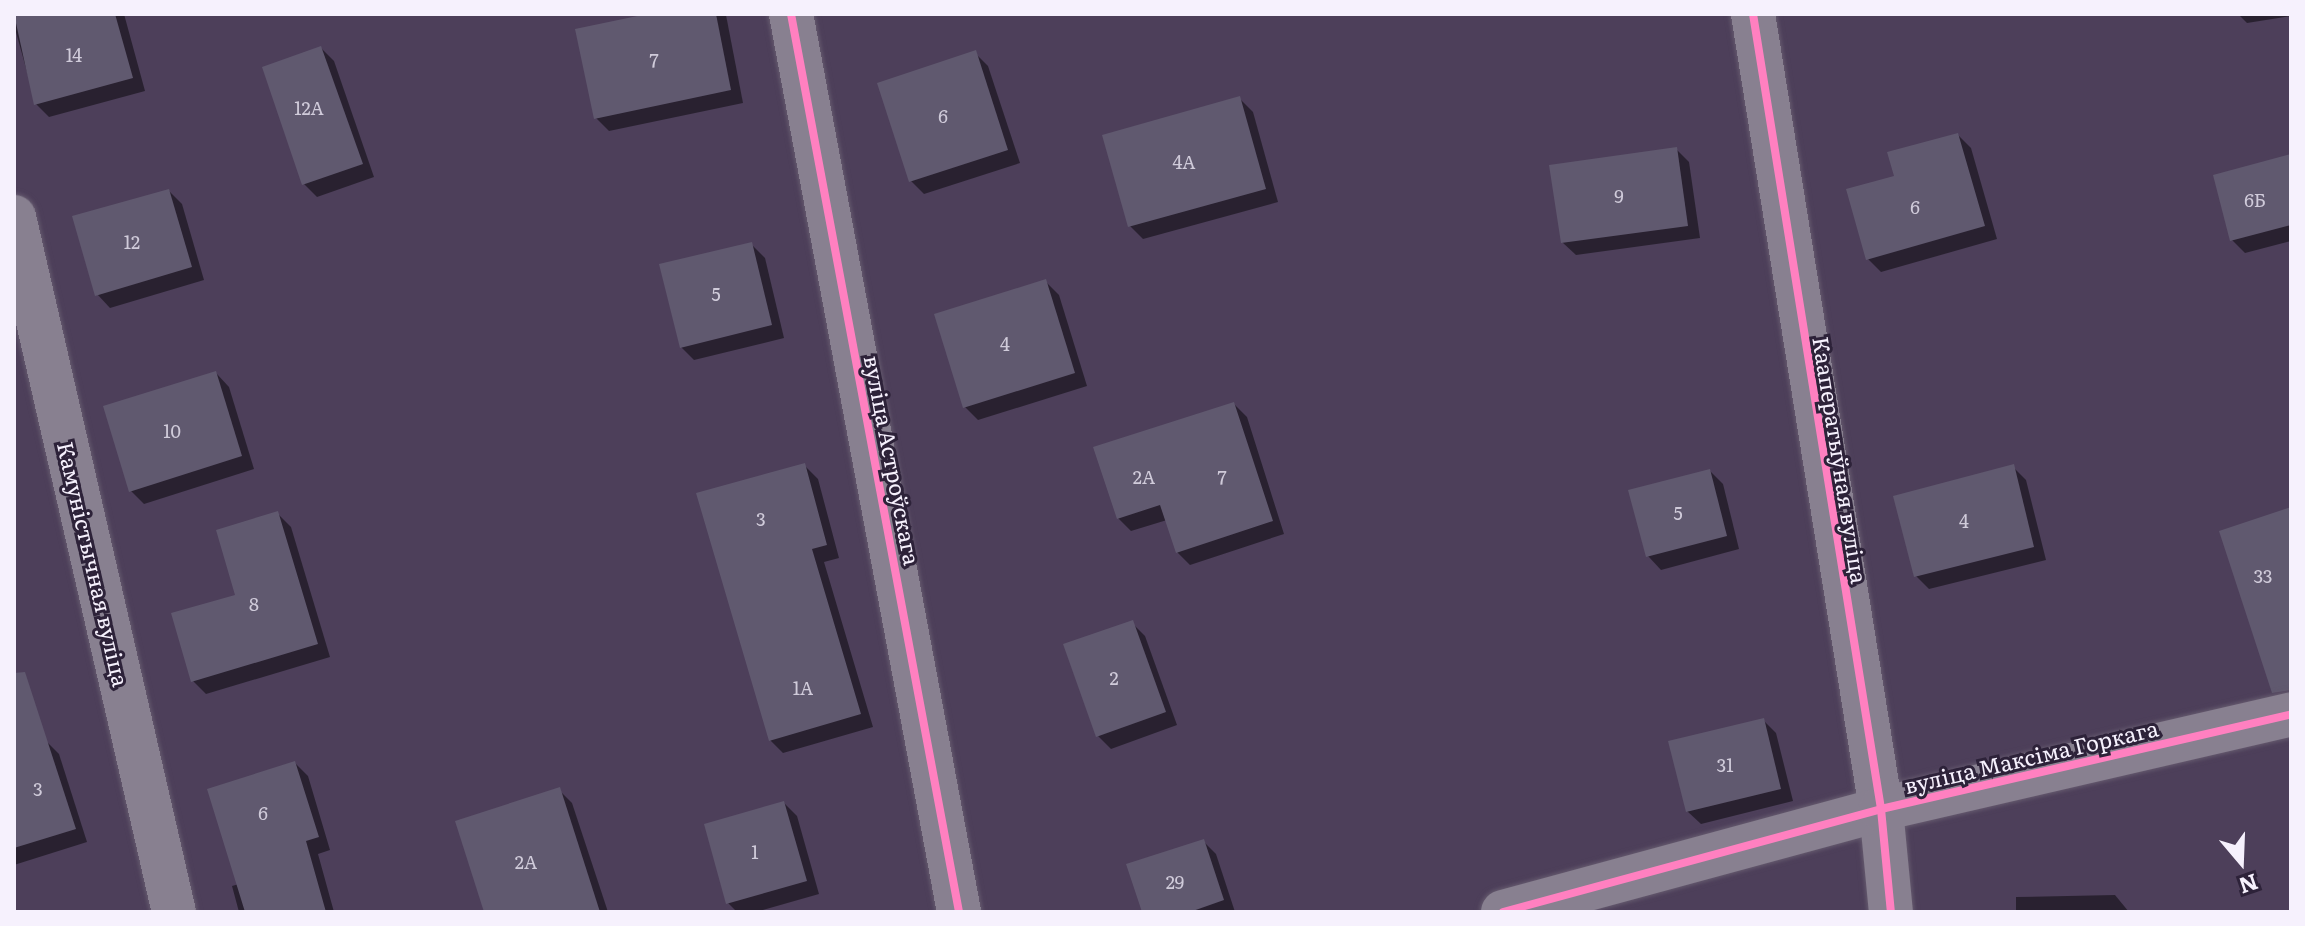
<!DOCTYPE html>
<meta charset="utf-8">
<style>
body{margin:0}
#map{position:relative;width:2305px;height:926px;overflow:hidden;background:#4d3f5a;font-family:Literata,serif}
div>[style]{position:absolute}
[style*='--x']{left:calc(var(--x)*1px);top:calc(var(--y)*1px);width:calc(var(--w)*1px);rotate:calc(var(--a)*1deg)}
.shadow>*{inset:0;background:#0007}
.building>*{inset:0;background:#60596f}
.roads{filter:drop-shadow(0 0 2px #655a6e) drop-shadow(0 0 2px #655a6e)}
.minor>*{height:44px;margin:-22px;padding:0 22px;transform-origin:22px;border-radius:22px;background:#888090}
.cycleway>*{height:8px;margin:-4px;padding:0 4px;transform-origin:4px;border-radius:4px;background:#ff80c0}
span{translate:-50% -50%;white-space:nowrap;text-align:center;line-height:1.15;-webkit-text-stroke:6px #2d2239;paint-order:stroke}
.number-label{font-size:18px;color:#d0cbda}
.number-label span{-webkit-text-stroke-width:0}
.street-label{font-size:22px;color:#f6f1fd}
.frame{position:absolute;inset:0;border:16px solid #f6f1fd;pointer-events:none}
.north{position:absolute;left:2201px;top:822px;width:80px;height:80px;-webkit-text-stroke:6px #2d2239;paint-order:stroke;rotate:161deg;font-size:22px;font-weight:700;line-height:32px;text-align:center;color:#f6f1fd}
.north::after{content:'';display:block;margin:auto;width:28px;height:36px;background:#f6f1fd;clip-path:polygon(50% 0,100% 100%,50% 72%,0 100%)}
</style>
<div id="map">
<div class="shadow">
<i style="clip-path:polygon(27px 14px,124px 14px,145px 91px,49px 117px,36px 104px,14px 25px,14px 18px)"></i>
<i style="clip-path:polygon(657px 14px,726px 15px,743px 103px,609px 131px,596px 118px)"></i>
<i style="clip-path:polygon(2238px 14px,2291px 14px,2291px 16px,2247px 23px)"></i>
<i style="clip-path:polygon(321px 48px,334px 61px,374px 177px,317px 197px,304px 184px)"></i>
<i style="clip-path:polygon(975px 53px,988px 66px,1020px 163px,924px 194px,911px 181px,879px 85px)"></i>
<i style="clip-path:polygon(1240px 99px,1253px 112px,1278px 202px,1143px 239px,1130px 226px)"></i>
<i style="clip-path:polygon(1958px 135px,1971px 148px,1997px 239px,1881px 272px,1868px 259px,1896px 177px)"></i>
<i style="clip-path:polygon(1676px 149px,1689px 162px,1700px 238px,1576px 255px,1562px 242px)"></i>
<i style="clip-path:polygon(2291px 156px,2291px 241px,2245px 253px,2232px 240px)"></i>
<i style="clip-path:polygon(169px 191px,182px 204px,204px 280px,110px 308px,97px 294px)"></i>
<i style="clip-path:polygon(752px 245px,765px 258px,784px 338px,694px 360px,681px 347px)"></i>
<i style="clip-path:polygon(1046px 282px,1059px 295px,1087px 386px,978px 420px,965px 407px)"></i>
<i style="clip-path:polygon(216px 373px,229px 387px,254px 469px,144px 504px,131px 491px)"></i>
<i style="clip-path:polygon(1234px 404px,1247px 417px,1284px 534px,1190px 565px,1177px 552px,1167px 520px,1131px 531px,1118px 518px)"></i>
<i style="clip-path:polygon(805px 466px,818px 479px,839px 558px,824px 562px,873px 727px,783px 753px,770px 740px)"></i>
<i style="clip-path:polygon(2013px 467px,2026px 480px,2046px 560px,1929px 589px,1916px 576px)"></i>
<i style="clip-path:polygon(1710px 471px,1723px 484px,1739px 549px,1661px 570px,1648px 556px)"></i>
<i style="clip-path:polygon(278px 514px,291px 527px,330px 657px,206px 694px,193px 681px)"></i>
<i style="clip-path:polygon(1132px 623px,1145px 636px,1177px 725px,1111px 749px,1098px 736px)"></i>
<i style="clip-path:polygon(1763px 720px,1776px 733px,1793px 801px,1701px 824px,1687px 811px)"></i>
<i style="clip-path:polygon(46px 741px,59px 754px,87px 842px,14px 865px,14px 752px)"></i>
<i style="clip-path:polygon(295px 763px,308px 776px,330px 850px,318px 854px,334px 912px,239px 912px,232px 886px,239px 884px)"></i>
<i style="clip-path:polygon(559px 790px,572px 803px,608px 912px,486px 912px)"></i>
<i style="clip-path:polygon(784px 803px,797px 816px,819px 894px,756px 912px,737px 912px,728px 903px)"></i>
<i style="clip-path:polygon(1203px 841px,1216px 854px,1235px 912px,1145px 912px)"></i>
<i style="clip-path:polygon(2115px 895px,2129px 912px,2016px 912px,2016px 897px)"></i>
</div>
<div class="building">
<i style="clip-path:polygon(14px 14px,115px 14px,133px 78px,34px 105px)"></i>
<i style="clip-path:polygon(647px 14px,716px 14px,731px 90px,594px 119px,575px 29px)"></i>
<i style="clip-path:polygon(321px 46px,363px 164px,302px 185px,262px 67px)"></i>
<i style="clip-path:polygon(976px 50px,1008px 150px,909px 182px,877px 83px)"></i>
<i style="clip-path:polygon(1240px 96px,1266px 189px,1128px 227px,1102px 135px)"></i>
<i style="clip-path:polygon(1958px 133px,1985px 226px,1866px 260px,1846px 189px,1894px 176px,1887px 152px)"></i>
<i style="clip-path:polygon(1677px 147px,1688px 226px,1561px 243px,1549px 165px)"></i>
<i style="clip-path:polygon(2291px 154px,2291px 225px,2230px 241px,2213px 175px)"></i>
<i style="clip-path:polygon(169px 189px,192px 267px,95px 296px,72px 216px)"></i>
<i style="clip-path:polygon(752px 242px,772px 325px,680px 348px,659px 264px)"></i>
<i style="clip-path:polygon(1046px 279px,1075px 373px,963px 408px,934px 314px)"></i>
<i style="clip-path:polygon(216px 371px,242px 456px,129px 492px,103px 406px)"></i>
<i style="clip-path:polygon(1234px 402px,1273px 521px,1176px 553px,1160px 505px,1117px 519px,1093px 447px)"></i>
<i style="clip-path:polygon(805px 463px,827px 545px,812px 549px,861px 714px,769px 741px,696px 493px)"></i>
<i style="clip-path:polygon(2014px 464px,2034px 547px,1914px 577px,1893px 496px)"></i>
<i style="clip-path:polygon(1710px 469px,1727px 536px,1646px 557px,1628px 490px)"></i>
<i style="clip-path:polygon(2291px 507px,2291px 690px,2272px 693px,2219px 531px)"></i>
<i style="clip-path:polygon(278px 511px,318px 644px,191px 682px,171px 613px,235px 595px,216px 530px)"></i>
<i style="clip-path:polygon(1133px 620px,1166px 712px,1096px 737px,1063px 644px)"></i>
<i style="clip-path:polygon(25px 672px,76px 829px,14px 848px,14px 673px)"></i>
<i style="clip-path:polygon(1764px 718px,1781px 789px,1686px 812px,1668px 741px)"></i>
<i style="clip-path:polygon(295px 761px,319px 837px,306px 841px,326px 912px,245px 912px,207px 789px)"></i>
<i style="clip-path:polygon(560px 787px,600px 912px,484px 912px,455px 821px)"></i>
<i style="clip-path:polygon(784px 801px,807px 881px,726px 904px,704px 824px)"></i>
<i style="clip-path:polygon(1204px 839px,1224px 900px,1190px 912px,1142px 912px,1126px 864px)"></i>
</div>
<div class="roads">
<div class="minor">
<i style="--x:791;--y:14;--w:914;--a:79.4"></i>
<i style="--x:1753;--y:14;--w:805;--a:80.85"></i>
<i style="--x:1881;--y:809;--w:103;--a:84.5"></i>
<i style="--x:14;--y:217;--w:713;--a:77.04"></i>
<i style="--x:1503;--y:912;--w:392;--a:-15.2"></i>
<i style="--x:1881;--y:809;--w:421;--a:-13"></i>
</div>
</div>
<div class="cycleway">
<i style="--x:791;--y:14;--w:914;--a:79.4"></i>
<i style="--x:1753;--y:14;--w:805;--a:80.85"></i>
<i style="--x:1881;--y:809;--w:103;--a:84.5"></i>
<i style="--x:1503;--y:912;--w:392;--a:-15.2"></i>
<i style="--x:1881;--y:809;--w:421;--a:-13"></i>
</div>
<div class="number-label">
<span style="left:74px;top:55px">14</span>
<span style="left:654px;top:60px">7</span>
<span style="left:309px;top:108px">12А</span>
<span style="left:943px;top:116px">6</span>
<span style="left:1184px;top:162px">4А</span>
<span style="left:1619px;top:196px">9</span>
<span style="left:2255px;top:200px">6Б</span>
<span style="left:1915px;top:207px">6</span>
<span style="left:132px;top:242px">12</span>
<span style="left:716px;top:294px">5</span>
<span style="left:1005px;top:344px">4</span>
<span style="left:172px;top:431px">10</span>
<span style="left:1144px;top:477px">2А</span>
<span style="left:1222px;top:477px">7</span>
<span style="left:1678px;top:513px">5</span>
<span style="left:761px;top:519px">3</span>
<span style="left:1964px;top:521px">4</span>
<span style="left:2263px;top:576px">33</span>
<span style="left:254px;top:604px">8</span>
<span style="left:1114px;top:678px">2</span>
<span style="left:803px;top:688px">1А</span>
<span style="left:1725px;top:765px">31</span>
<span style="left:38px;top:789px">3</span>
<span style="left:263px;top:813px">6</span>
<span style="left:755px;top:852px">1</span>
<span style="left:526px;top:862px">2А</span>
<span style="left:1175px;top:882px">29</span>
</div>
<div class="street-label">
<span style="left:893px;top:460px;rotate:79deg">вуліца Астроўскага</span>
<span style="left:1841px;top:460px;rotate:81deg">Кааператыўная вуліца</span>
<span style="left:94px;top:564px;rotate:77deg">Камуністычная вуліца</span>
<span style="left:2031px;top:756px;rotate:-13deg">вуліца Максіма Горкага</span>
</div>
<div class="frame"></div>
<div class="north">N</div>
</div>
